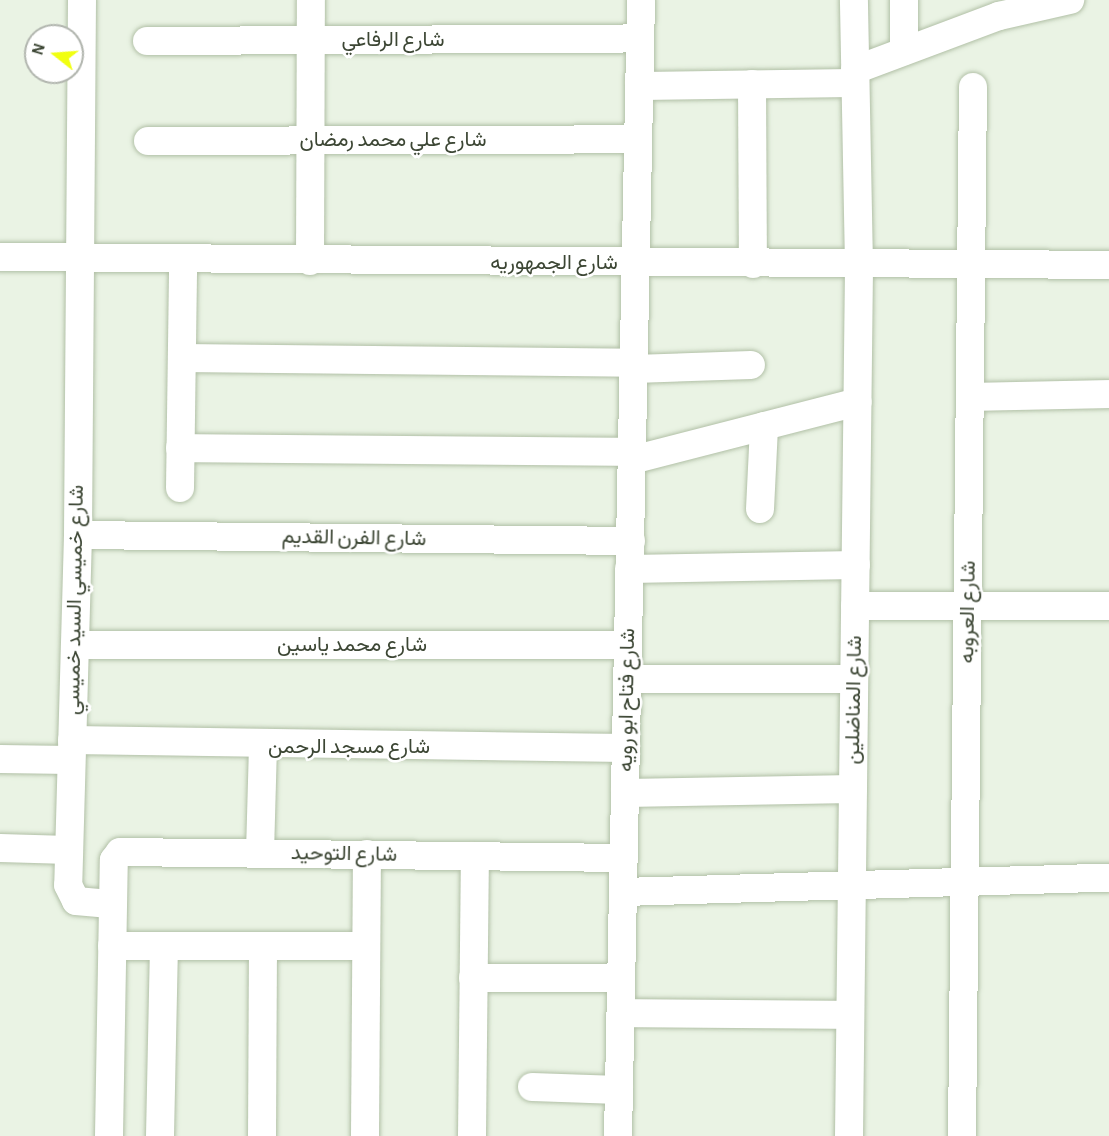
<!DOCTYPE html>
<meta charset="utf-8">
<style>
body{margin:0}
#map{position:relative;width:1109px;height:1136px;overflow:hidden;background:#eaf3e4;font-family:"Alegreya Sans",Vazirmatn,sans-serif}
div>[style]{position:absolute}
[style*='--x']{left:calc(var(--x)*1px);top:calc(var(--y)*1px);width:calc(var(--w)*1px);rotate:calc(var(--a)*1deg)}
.roads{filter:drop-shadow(0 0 2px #b1c0a6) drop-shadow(0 0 2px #b1c0a6)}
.street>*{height:28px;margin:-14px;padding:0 14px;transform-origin:14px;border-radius:14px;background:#fff}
span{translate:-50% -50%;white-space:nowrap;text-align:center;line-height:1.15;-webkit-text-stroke:5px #fff;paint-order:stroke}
.street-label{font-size:21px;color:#3c4634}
.north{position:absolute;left:24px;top:24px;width:60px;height:60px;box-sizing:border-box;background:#fff;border:2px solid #b1b5ae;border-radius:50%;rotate:287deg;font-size:16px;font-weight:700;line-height:24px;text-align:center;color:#3c4634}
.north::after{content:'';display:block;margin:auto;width:21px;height:27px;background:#f1ff10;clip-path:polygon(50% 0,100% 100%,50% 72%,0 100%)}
</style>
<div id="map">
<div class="roads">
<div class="street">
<i style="--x:82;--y:0;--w:535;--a:90.43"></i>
<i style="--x:78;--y:535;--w:350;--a:91.6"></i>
<i style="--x:68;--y:885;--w:18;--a:63"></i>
<i style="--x:76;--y:901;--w:37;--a:5"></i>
<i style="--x:147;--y:41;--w:493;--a:-0.3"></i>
<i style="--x:904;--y:51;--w:51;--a:-90"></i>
<i style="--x:855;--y:70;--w:154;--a:-20.6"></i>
<i style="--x:999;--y:16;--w:73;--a:-12.7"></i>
<i style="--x:752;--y:84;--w:180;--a:89.7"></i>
<i style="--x:639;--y:86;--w:216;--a:-0.8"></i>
<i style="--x:148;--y:141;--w:490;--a:-0.2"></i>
<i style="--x:0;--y:257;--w:1109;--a:0.41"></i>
<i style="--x:310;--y:261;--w:261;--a:-89.8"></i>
<i style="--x:182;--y:358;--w:452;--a:0.6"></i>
<i style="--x:634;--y:369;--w:117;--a:-2"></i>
<i style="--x:971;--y:397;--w:138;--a:-1.2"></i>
<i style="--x:180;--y:448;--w:452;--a:0.5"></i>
<i style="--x:632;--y:460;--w:233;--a:-14.4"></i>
<i style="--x:180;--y:488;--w:227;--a:-89.2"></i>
<i style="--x:760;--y:509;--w:83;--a:-87.2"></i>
<i style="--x:78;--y:535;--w:553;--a:0.62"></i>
<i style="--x:629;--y:569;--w:227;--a:-1"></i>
<i style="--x:855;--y:606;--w:254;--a:0"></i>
<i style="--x:75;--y:645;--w:553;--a:0"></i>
<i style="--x:627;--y:679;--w:227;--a:0"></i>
<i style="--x:72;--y:740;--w:554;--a:0.83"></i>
<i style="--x:0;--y:759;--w:71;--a:0.8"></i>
<i style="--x:625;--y:793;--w:228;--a:-1"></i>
<i style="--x:0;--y:848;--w:69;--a:1.7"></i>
<i style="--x:260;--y:853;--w:107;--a:-88.4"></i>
<i style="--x:623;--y:892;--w:486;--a:-1.7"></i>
<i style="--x:112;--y:946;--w:254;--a:0"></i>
<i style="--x:473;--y:978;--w:148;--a:0"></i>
<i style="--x:621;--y:1013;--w:229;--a:0.5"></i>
<i style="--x:532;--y:1087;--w:87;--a:2"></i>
<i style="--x:109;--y:1136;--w:276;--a:-89"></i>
<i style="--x:114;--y:860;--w:10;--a:-53"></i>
<i style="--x:120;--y:852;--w:503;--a:0.68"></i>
<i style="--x:160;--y:1136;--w:190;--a:-88.8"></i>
<i style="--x:262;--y:1136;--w:190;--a:-89.7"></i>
<i style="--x:365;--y:1136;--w:282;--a:-89.6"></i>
<i style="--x:472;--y:1136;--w:280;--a:-89.4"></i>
<i style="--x:618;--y:1136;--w:1136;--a:-88.84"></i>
<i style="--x:849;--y:1136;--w:871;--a:-89.34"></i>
<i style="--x:859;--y:265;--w:265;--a:-91.1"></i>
<i style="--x:962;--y:1136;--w:1049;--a:-89.4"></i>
</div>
</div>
<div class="street-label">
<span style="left:393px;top:40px">شارع الرفاعي</span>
<span style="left:393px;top:140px">شارع علي محمد رمضان</span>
<span style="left:554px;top:263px">شارع الجمهوريه</span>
<span style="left:354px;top:538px;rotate:1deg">شارع الفرن القديم</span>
<span style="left:75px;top:600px;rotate:-89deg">شارع خميسي السيد خميسي</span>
<span style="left:968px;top:612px;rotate:-89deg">شارع العروبه</span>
<span style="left:352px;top:645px">شارع محمد ياسين</span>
<span style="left:627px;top:700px;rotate:-89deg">شارع فتاح ابو رويه</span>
<span style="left:854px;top:700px;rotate:-89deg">شارع المناضلين</span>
<span style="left:349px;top:747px">شارع مسجد الرحمن</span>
<span style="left:344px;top:854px;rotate:1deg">شارع التوحيد</span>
</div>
<div class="north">N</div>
</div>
